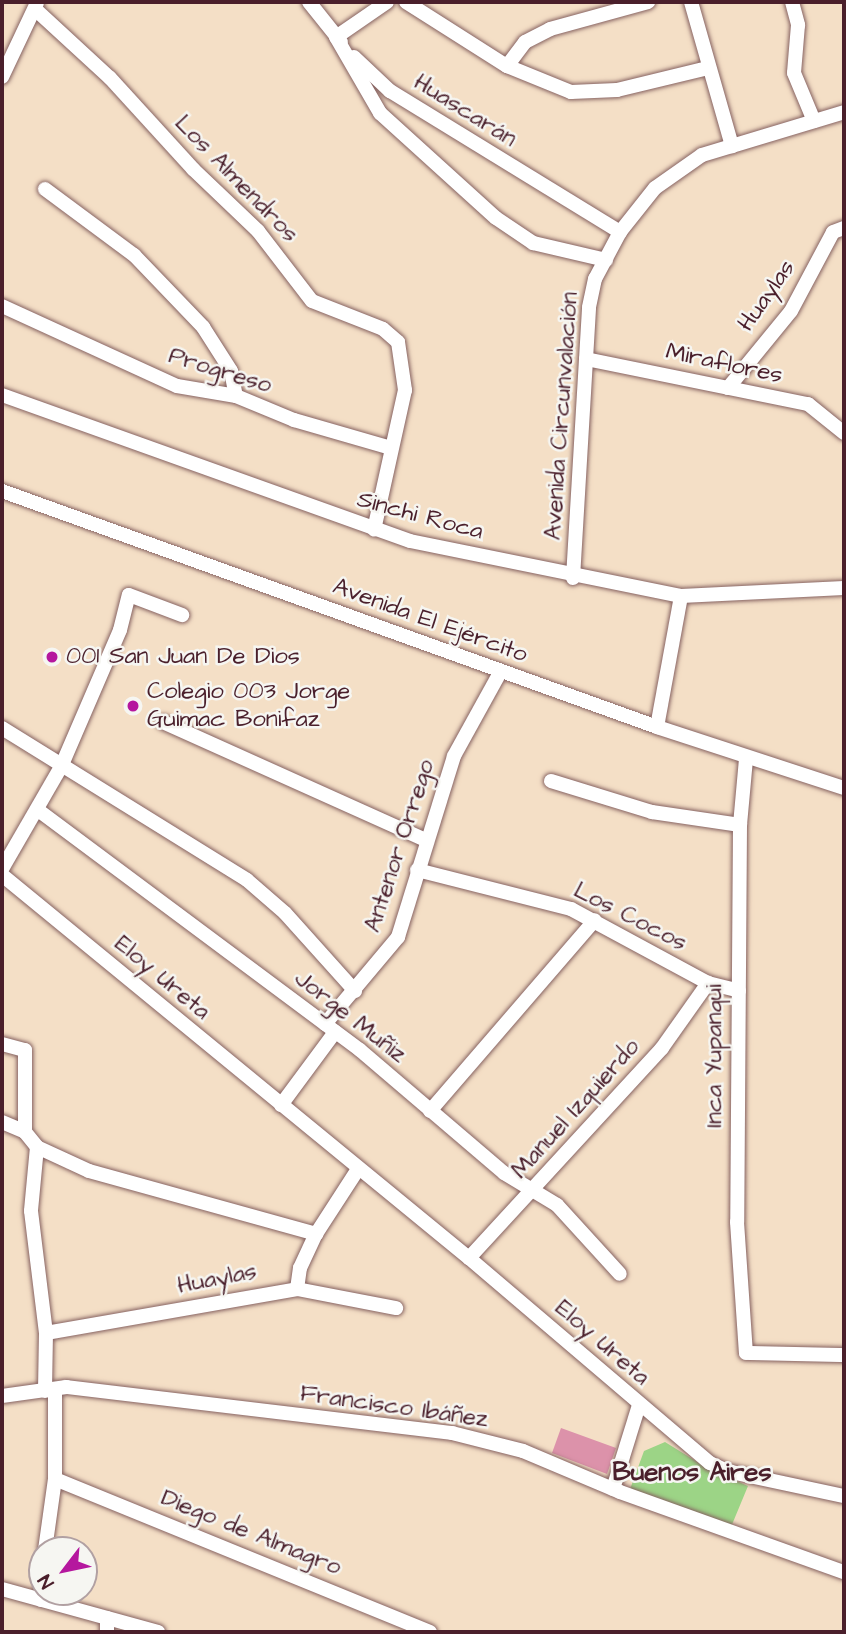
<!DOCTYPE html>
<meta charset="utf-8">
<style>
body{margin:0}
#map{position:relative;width:846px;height:1634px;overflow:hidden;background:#f4dfc6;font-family:"Architects Daughter",sans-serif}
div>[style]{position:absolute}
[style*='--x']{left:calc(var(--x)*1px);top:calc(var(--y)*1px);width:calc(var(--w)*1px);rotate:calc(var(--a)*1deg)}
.green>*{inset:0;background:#9cd486}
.building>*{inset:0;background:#dc92aa}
.roads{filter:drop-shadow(0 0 2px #866261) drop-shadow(0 0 2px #866261)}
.street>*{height:14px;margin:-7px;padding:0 7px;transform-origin:7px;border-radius:7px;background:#fff}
.dots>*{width:19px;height:19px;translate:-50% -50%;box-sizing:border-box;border:4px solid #f6f6f2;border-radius:50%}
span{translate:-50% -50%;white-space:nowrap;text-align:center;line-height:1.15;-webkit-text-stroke:5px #f6f6f2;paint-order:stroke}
.street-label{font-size:24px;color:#4a1f2b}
.poi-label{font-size:24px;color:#4a1f2b}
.left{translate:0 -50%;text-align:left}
.neighbourhood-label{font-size:26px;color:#4a1f2b;font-weight:700}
.frame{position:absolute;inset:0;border:4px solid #4a1f2b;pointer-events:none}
.north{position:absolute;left:28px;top:1536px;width:70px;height:70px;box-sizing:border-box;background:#f6f6f2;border:2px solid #b1a0a2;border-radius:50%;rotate:238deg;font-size:19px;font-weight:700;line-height:28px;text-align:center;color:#4a1f2b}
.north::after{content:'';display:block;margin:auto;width:24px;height:32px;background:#b5179e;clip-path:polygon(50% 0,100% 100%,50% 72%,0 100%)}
</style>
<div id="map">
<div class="green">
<i style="clip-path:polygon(665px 1442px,707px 1468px,748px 1486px,731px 1527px,629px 1492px,644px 1451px)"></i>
</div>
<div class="building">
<i style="clip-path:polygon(561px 1428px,616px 1448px,607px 1474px,552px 1453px)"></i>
</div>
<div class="roads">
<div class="street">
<i style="--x:309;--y:2;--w:51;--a:51.3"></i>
<i style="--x:387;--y:2;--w:62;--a:145.5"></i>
<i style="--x:336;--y:37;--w:88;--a:59.9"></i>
<i style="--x:380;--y:113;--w:156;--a:42.2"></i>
<i style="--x:496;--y:218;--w:45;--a:34"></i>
<i style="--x:533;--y:243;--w:75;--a:13.1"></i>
<i style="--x:406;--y:2;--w:120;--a:32.4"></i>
<i style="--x:507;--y:66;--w:69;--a:22.1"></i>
<i style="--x:571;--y:92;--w:46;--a:-2.5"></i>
<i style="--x:617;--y:90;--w:94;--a:-13.6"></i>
<i style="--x:691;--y:2;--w:150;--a:74.1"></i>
<i style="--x:792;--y:2;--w:24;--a:75"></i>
<i style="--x:798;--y:25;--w:48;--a:94.8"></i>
<i style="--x:794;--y:73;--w:52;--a:67.4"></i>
<i style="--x:35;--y:9;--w:102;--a:42.6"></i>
<i style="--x:110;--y:78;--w:123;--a:47.6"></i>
<i style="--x:193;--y:169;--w:90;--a:43.6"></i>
<i style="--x:258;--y:231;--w:88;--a:52.4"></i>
<i style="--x:312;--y:301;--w:76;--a:21.5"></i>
<i style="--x:383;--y:329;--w:20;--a:41"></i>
<i style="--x:398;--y:342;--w:49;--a:81.7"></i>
<i style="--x:405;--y:390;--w:143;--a:102.5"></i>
<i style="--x:354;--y:57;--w:50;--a:43.4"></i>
<i style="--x:390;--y:91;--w:270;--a:31.5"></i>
<i style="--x:507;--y:66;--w:30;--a:-53"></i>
<i style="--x:525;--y:42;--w:28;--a:-27"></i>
<i style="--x:550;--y:29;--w:102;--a:-15.4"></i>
<i style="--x:2;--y:77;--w:82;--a:-64.7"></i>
<i style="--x:45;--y:189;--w:111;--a:36.6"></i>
<i style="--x:134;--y:255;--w:100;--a:46.2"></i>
<i style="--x:203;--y:327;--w:52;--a:57.5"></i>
<i style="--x:231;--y:371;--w:25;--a:79"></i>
<i style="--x:2;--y:306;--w:192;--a:24.6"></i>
<i style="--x:177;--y:386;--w:60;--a:9.6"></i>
<i style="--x:236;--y:396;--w:63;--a:22.5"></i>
<i style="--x:294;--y:420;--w:101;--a:16.1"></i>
<i style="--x:586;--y:359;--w:227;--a:11.5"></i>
<i style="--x:808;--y:404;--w:46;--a:38.9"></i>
<i style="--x:728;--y:388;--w:99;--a:-50.7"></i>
<i style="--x:791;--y:311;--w:89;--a:-62"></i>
<i style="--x:833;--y:232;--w:12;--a:-20"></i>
<i style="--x:2;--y:395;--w:433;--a:19.7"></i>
<i style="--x:410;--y:541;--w:277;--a:11.5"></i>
<i style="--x:681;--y:596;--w:163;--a:-2.8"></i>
<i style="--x:2;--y:491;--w:696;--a:19.81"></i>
<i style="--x:657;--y:727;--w:197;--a:18.1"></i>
<i style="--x:573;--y:578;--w:271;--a:-86.6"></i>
<i style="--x:589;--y:307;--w:29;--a:-78"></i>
<i style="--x:595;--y:279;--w:53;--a:-62"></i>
<i style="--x:620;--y:232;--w:56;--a:-51.5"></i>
<i style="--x:655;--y:188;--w:57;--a:-35.1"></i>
<i style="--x:702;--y:155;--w:148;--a:-16.8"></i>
<i style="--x:163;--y:722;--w:287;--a:24.2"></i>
<i style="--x:657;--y:727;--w:133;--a:-79.6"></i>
<i style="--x:2;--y:728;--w:288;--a:31.8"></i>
<i style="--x:247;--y:880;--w:50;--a:41"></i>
<i style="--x:285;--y:913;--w:105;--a:48.1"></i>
<i style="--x:746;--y:759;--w:66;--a:95.2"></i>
<i style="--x:740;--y:825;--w:397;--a:90.4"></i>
<i style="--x:737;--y:1222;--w:131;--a:86.1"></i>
<i style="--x:746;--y:1353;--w:98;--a:1.2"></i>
<i style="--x:551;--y:781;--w:106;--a:17.1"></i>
<i style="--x:652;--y:812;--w:89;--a:8.4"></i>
<i style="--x:38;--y:810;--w:402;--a:36.7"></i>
<i style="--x:360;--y:1050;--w:189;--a:40.5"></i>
<i style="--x:504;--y:1173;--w:62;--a:31.1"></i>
<i style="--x:557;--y:1205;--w:93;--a:47.6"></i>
<i style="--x:2;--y:869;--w:118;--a:-60"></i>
<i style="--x:61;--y:767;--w:149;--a:-66.7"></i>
<i style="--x:120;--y:630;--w:36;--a:-76"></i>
<i style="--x:129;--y:595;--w:57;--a:20.7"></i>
<i style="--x:417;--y:870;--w:159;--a:14.2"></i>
<i style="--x:571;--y:909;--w:156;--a:28.4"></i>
<i style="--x:708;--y:983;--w:32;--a:14"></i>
<i style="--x:2;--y:875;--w:604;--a:39.36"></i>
<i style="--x:469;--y:1258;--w:316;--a:40.4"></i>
<i style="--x:710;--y:1463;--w:19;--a:25"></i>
<i style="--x:727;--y:1471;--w:120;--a:12.1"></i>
<i style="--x:325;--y:1024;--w:114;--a:-50"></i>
<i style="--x:398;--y:937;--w:189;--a:-72.8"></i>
<i style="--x:454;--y:756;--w:97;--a:-61.1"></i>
<i style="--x:2;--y:1044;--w:24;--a:15"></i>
<i style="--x:25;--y:1050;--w:82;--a:90"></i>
<i style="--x:281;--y:1105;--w:91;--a:-53.5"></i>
<i style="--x:430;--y:1111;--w:252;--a:-49.2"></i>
<i style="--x:2;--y:1122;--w:25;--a:23"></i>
<i style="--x:25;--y:1132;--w:19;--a:51"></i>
<i style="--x:37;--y:1147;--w:57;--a:24.8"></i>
<i style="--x:89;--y:1171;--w:236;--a:15.5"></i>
<i style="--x:37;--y:1147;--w:64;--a:95.4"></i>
<i style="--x:31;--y:1211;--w:123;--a:83"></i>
<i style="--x:46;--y:1333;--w:58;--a:91"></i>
<i style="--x:469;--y:1258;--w:285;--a:-47.4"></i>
<i style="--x:662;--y:1048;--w:80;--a:-54.7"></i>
<i style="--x:297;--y:1289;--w:21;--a:-82"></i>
<i style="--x:300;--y:1268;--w:38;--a:-65"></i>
<i style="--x:316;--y:1234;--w:77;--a:-57.1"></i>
<i style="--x:46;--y:1333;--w:255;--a:-9.9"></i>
<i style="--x:297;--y:1289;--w:101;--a:10.9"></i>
<i style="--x:2;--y:1396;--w:65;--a:-8"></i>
<i style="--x:66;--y:1387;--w:389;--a:6.8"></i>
<i style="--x:452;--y:1433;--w:73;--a:14.2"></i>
<i style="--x:523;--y:1451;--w:105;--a:22.9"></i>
<i style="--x:620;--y:1492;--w:238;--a:19.7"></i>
<i style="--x:55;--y:1479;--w:405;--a:22.2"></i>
<i style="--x:613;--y:1489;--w:88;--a:-72.8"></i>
<i style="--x:45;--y:1550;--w:72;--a:-82"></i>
<i style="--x:55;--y:1479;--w:90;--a:-90"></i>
<i style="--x:2;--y:1589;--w:162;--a:15.4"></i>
<i style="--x:41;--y:1600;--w:15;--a:-86"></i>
<i style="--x:107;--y:1618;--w:14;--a:90"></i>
</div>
</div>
<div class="dots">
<i style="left:52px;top:657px;background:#b5179e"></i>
<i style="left:133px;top:706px;background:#b5179e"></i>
</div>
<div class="street-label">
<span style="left:465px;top:111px;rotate:32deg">Huascarán</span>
<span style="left:236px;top:179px;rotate:46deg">Los Almendros</span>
<span style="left:767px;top:296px;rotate:-55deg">Huaylas</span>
<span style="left:724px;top:364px;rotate:12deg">Miraflores</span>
<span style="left:220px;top:371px;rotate:17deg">Progreso</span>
<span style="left:562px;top:416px;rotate:-86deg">Avenida Circunvalación</span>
<span style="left:420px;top:516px;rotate:15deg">Sinchi Roca</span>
<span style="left:430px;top:621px;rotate:20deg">Avenida El Ejército</span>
<span style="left:400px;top:846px;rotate:-72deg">Antenor Orrego</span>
<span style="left:630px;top:917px;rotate:27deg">Los Cocos</span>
<span style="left:162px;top:978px;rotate:40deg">Eloy Ureta</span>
<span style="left:350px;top:1017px;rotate:38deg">Jorge Muñiz</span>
<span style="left:715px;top:1056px;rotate:-90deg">Inca Yupanqui</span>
<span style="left:576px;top:1109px;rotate:-48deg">Manuel Izquierdo</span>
<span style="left:217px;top:1279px;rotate:-11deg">Huaylas</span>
<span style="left:602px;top:1343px;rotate:41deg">Eloy Ureta</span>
<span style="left:394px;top:1407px;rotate:8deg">Francisco Ibáñez</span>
<span style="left:251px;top:1533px;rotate:22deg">Diego de Almagro</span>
</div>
<div class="poi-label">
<span class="left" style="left:66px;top:657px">001 San Juan De Dios</span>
<span class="left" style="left:147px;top:706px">Colegio 003 Jorge<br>Guimac Bonifaz</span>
</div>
<div class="neighbourhood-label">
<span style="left:692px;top:1473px">Buenos Aires</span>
</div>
<div class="frame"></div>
<div class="north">N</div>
</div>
